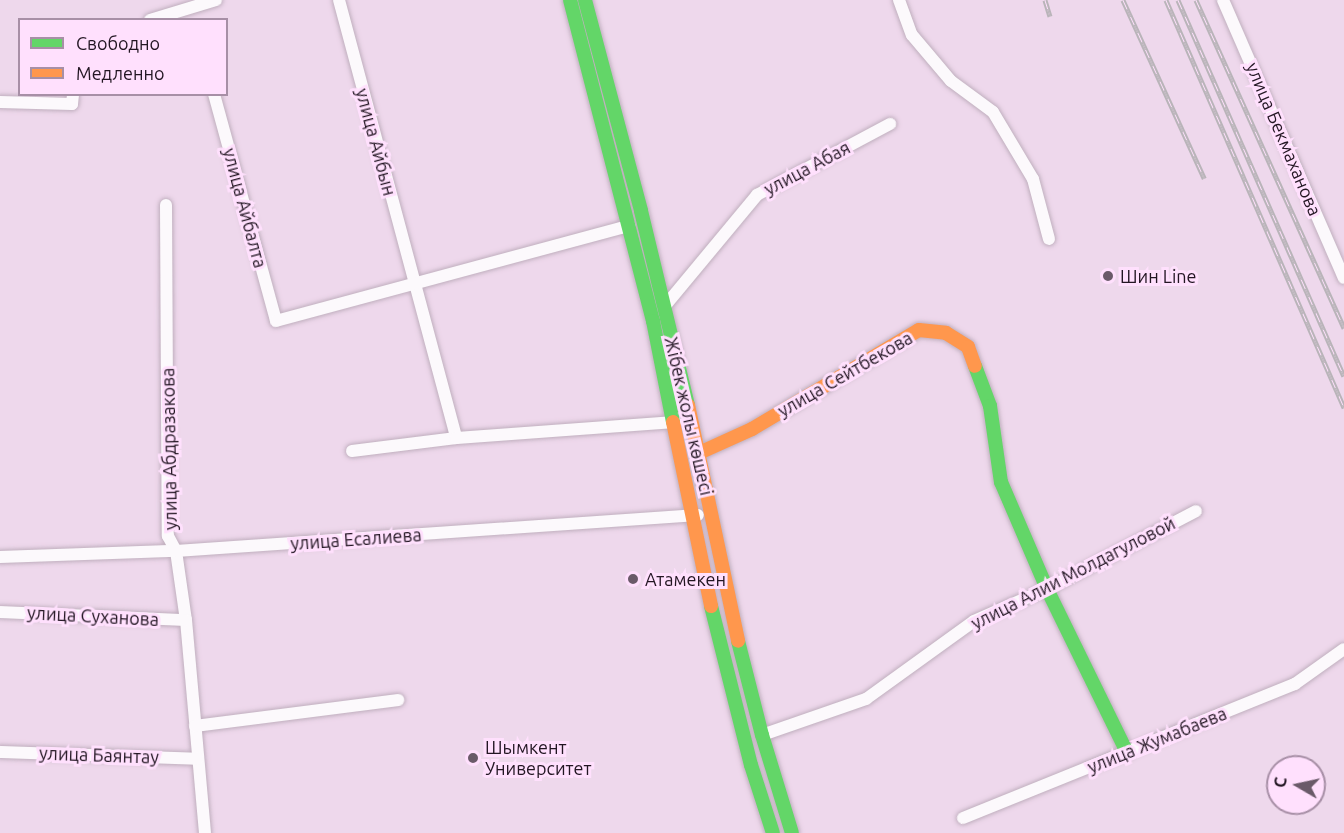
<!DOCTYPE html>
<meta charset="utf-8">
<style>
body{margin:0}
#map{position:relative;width:1344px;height:833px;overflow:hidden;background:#eed8ec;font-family:Ubuntu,sans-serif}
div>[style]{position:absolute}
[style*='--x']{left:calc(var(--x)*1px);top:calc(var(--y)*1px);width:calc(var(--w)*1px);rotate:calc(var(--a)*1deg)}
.roads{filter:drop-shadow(0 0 2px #c0afbe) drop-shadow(0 0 2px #c0afbe)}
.street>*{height:12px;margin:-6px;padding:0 6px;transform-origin:6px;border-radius:6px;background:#fcf9fc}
.fast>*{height:14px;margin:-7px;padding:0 7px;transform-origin:7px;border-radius:7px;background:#63d668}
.slow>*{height:14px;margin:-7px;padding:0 7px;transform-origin:7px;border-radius:7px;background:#ff974d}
.rail>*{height:5px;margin-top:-2.5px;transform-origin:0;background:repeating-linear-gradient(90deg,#ffe0fd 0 9px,#b9b4b9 0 18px);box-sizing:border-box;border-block:2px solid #b9b4b9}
.dots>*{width:16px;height:16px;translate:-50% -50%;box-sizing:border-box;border:3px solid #ffe0fd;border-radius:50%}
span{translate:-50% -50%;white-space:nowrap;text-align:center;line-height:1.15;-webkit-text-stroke:6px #ffe0fd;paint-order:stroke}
.street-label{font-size:18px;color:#231623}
.poi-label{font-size:18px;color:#231623}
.left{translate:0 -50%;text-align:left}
.legend{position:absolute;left:18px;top:18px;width:210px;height:78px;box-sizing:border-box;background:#ffe0fd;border:2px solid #a78fa6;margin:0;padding:8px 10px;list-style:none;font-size:18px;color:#231623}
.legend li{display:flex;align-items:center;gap:12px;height:30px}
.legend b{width:30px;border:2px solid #a78fa6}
.north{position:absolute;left:1266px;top:755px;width:60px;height:60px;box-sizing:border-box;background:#ffe0fd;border:2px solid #a78fa6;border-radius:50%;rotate:279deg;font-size:16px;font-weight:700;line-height:24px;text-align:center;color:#231623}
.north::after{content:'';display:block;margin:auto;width:21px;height:27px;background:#6a5a69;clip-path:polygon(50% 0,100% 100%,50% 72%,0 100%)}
</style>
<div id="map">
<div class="roads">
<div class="street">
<i style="--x:339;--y:0;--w:453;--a:75"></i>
<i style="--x:899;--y:0;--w:37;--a:70"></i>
<i style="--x:912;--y:35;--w:60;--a:49.7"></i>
<i style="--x:951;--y:81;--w:52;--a:36.4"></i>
<i style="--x:993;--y:112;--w:78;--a:59.2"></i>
<i style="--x:1033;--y:179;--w:62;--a:75.1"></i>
<i style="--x:1223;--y:0;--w:303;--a:66.5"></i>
<i style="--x:150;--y:20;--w:69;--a:-16.9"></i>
<i style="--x:214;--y:94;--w:235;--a:74.7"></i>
<i style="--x:276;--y:321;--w:366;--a:-15.1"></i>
<i style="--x:0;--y:102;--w:72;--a:1.6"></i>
<i style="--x:72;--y:104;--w:10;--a:-84"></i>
<i style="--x:166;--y:205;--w:331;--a:89.7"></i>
<i style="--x:168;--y:536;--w:17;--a:62"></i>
<i style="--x:176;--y:551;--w:70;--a:81.8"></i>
<i style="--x:186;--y:620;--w:214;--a:84.9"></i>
<i style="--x:664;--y:307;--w:146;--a:-50.3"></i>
<i style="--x:757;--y:195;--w:151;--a:-28.1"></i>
<i style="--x:352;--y:451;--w:105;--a:-7.1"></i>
<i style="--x:456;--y:438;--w:220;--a:-4.2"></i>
<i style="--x:0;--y:557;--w:176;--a:-2"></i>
<i style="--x:176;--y:551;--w:523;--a:-3.95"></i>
<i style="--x:0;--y:612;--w:186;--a:2.5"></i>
<i style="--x:195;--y:726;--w:205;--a:-7.3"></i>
<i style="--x:762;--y:735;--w:110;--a:-19.1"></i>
<i style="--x:866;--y:699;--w:133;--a:-35.8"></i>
<i style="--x:974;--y:621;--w:80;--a:-23.7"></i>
<i style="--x:1047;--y:589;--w:168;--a:-27.6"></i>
<i style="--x:0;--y:752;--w:198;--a:2"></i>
<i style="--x:963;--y:818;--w:358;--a:-22"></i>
<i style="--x:1295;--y:684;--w:60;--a:-35.5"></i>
</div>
<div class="fast">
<i style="--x:570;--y:0;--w:332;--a:75.5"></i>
<i style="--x:653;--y:321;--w:103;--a:78.8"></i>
<i style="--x:585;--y:0;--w:218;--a:75.1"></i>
<i style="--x:641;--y:211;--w:200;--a:76.4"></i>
<i style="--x:975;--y:366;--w:43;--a:69.4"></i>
<i style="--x:990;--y:406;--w:77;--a:81.8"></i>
<i style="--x:1001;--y:482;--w:116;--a:66.7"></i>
<i style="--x:1047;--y:589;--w:182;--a:63.9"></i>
<i style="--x:711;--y:606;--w:164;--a:75.9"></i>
<i style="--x:751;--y:765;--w:71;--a:72.1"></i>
<i style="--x:738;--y:641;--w:97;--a:75.7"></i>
<i style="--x:762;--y:735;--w:102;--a:73"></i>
</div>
<div class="slow">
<i style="--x:688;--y:405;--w:241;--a:78"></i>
<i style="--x:673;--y:422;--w:188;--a:78.3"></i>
<i style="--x:699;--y:453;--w:58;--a:-24.4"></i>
<i style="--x:752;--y:429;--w:194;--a:-30.7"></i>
<i style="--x:919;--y:330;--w:27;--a:6"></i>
<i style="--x:946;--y:333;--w:26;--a:32"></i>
<i style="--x:968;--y:347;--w:20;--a:70"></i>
</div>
</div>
<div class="rail">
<i style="--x:1045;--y:0;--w:17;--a:73"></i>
<i style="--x:1123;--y:0;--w:196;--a:65.5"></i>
<i style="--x:1166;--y:0;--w:445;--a:66.4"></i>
<i style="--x:1178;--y:0;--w:411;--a:66.2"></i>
<i style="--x:1196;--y:0;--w:360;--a:65.7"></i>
</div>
<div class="dots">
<i style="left:1108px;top:276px;background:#6a5a69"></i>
<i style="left:633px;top:579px;background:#6a5a69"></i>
<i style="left:473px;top:758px;background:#6a5a69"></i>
</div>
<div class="street-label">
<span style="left:1284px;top:139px;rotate:67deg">улица Бекмаханова</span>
<span style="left:376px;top:142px;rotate:75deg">улица Айбын</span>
<span style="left:807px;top:168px;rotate:-28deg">улица Абая</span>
<span style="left:245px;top:208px;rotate:75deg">улица Айбалта</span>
<span style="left:845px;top:374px;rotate:-30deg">улица Сейтбекова</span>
<span style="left:689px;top:416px;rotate:77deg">Жібек жолы көшесі</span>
<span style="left:169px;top:449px;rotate:-91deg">улица Абдразакова</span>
<span style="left:356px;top:539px;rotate:-4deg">улица Есалиева</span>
<span style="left:1073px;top:573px;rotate:-27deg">улица Алии Молдагуловой</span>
<span style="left:93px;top:616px;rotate:3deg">улица Суханова</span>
<span style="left:1157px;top:740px;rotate:-22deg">улица Жумабаева</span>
<span style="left:99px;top:755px;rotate:2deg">улица Баянтау</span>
</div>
<div class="poi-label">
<span class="left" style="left:1120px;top:276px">Шин Line</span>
<span class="left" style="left:645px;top:579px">Атамекен</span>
<span class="left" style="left:485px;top:758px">Шымкент<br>Университет</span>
</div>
<ul class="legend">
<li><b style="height:8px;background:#63d668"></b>Свободно</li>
<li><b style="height:8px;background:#ff974d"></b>Медленно</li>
</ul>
<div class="north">С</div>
</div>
